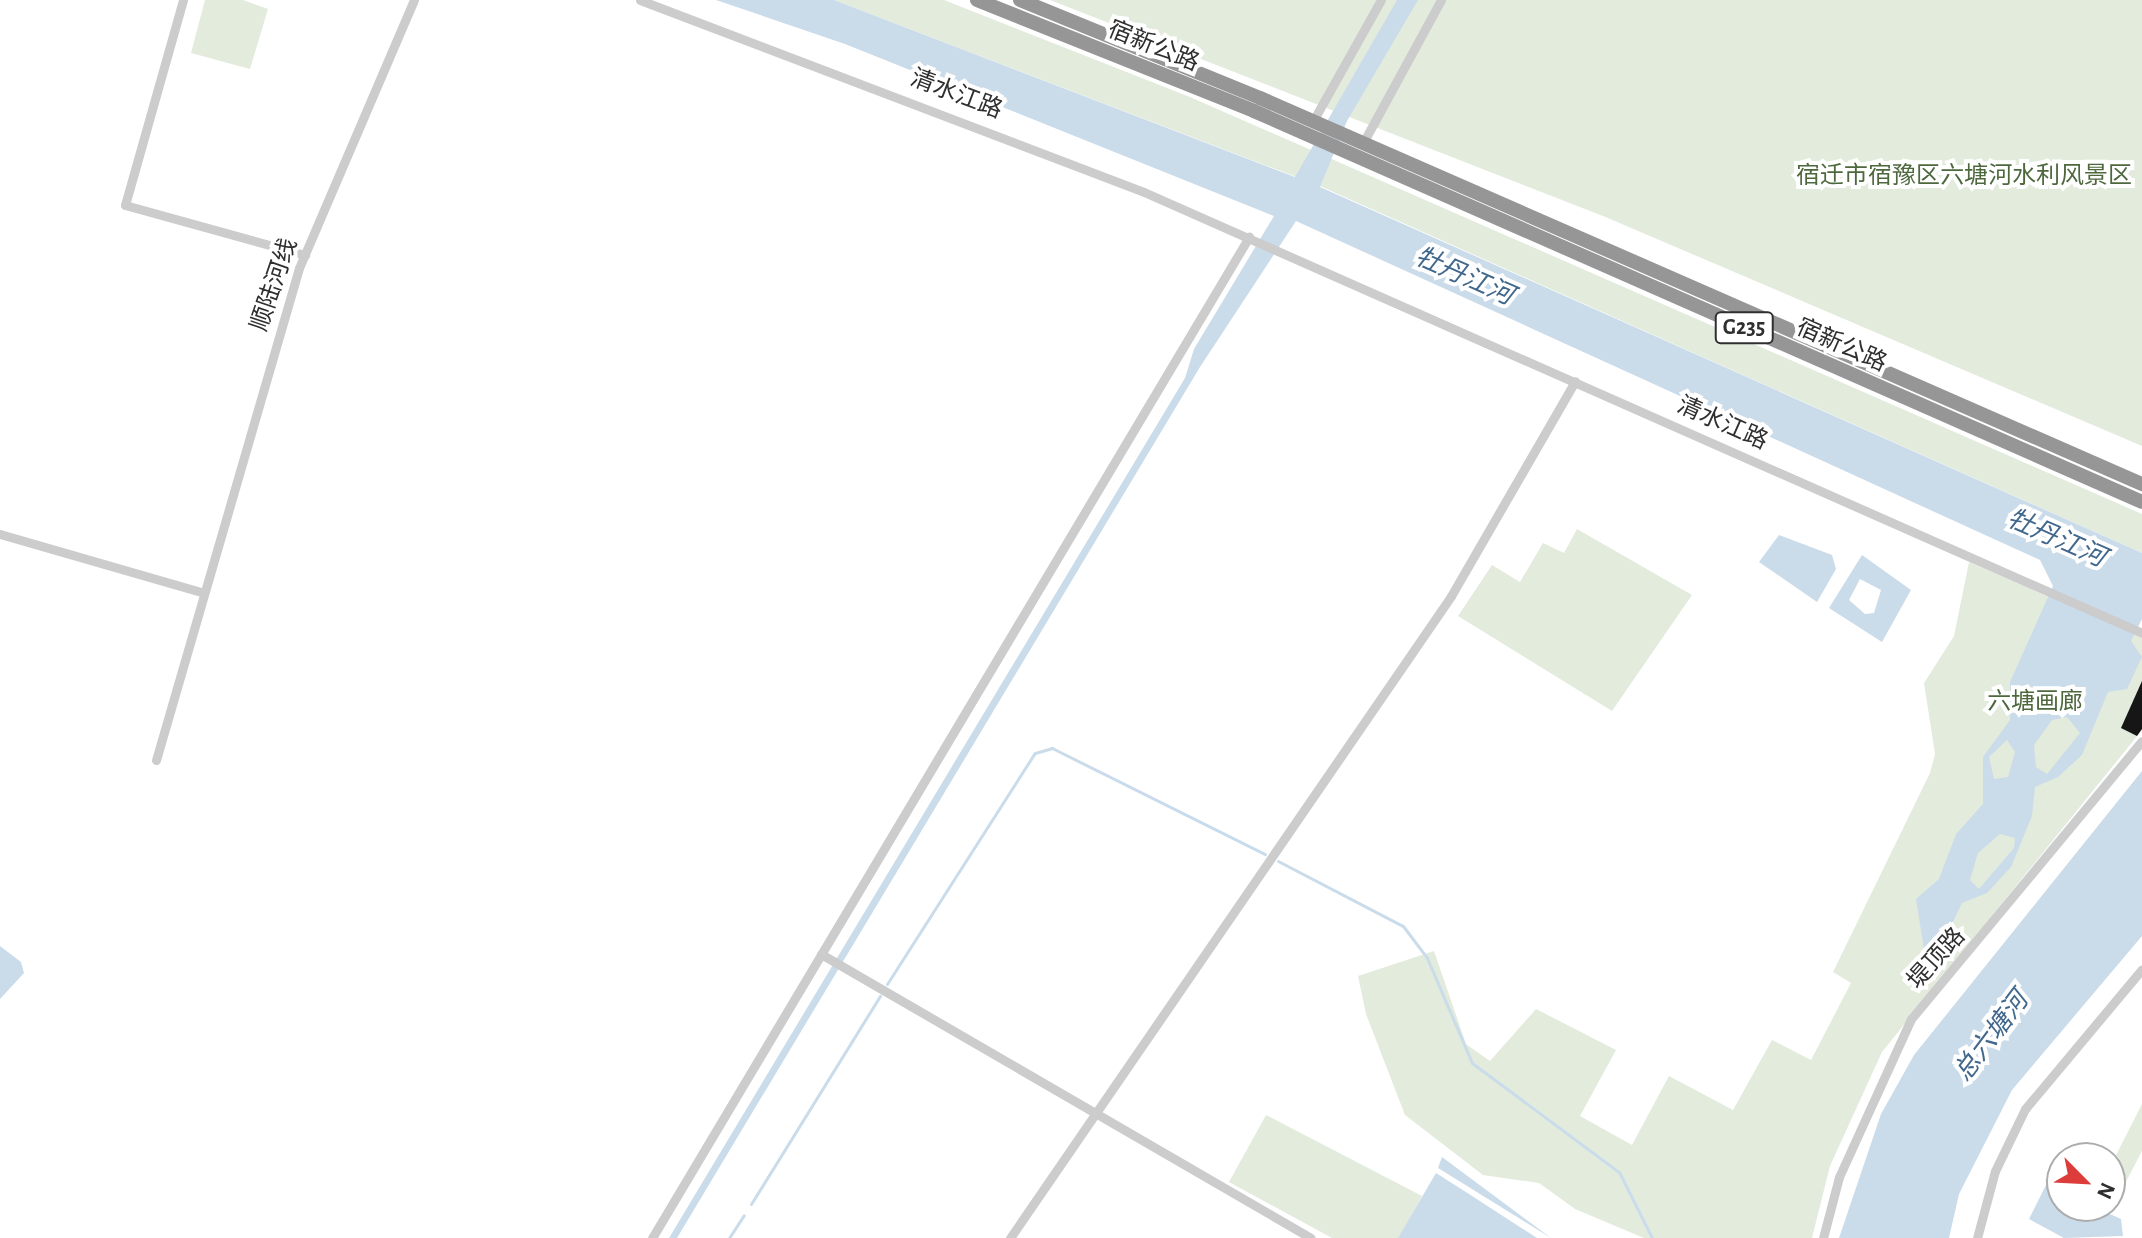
<!DOCTYPE html>
<meta charset="utf-8">
<style>
body{margin:0}
#map{position:relative;width:2142px;height:1238px;overflow:hidden;background:#fff;font-family:"Alegreya Sans","Noto Sans SC",sans-serif}
div>[style]{position:absolute}
[style*='--x']{left:calc(var(--x)*1px);top:calc(var(--y)*1px);width:calc(var(--w)*1px);rotate:calc(var(--a)*1deg)}
.green>*{inset:0;background:#e3ebdd}
.water>*{inset:0;background:#cadbea}
.stream>*{height:3px;margin:-1.5px;padding:0 1.5px;transform-origin:1.5px;border-radius:1.5px;background:#cadbea}
.building>*{inset:0;background:#161616}
.minor>*{height:9px;margin:-4.5px;padding:0 4.5px;transform-origin:4.5px;border-radius:4.5px;background:#ccc}
.highway>*{height:14px;margin:-7px;padding:0 7px;transform-origin:7px;border-radius:7px;background:#969696}
span{translate:-50% -50%;white-space:nowrap;text-align:center;line-height:1.15;-webkit-text-stroke:8px #fff;paint-order:stroke}
.shield-label span{padding:2px 6px;background:#fff;border:2px solid;border-radius:6px;-webkit-text-stroke-width:0}
.shield-label{font-size:22px;color:#2f2f2f;font-weight:700}
.street-label{font-size:24px;color:#2f2f2f}
.park-label{font-size:24px;color:#4e683e}
.water-label{font-size:26px;color:#41688c;font-style:italic}
.north{position:absolute;left:2046px;top:1142px;width:80px;height:80px;box-sizing:border-box;background:#fff;border:2px solid #acacac;border-radius:50%;rotate:114deg;font-size:22px;font-weight:700;line-height:32px;text-align:center;color:#2f2f2f}
.north::after{content:'';display:block;margin:auto;width:28px;height:36px;background:#dc3d3a;clip-path:polygon(50% 0,100% 100%,50% 72%,0 100%)}
</style>
<div id="map">
<div class="green">
<i style="clip-path:polygon(205px 0,243px 0,268px 9px,250px 69px,191px 53px)"></i>
<i style="clip-path:polygon(834px 0,944px 0,1190px 97px,2142px 514px,2142px 553px,1320px 186px)"></i>
<i style="clip-path:polygon(1050px 0,2142px 0,2142px 446px,1603px 216px)"></i>
<i style="clip-path:polygon(1577px 529px,1692px 595px,1612px 711px,1458px 616px,1492px 565px,1520px 582px,1543px 543px,1564px 553px)"></i>
<i style="clip-path:polygon(1969px 562px,2142px 638px,2142px 730px,1882px 1052px,1830px 1166px,1812px 1238px,1644px 1238px,1575px 1209px,1539px 1183px,1483px 1175px,1405px 1115px,1366px 1014px,1358px 976px,1434px 951px,1466px 1044px,1490px 1061px,1536px 1009px,1616px 1050px,1580px 1116px,1632px 1145px,1669px 1076px,1733px 1110px,1772px 1040px,1811px 1060px,1851px 983px,1833px 972px,1930px 773px,1935px 754px,1924px 683px,1954px 636px)"></i>
<i style="clip-path:polygon(2142px 1104px,2142px 1151px,2119px 1195px,2110px 1190px,2110px 1167px)"></i>
<i style="clip-path:polygon(1266px 1115px,1422px 1196px,1399px 1238px,1332px 1238px,1229px 1182px)"></i>
</div>
<div class="water">
<i style="clip-path:polygon(evenodd,716px 0,834px 0,1295px 177px,1397px 0,1418px 0,1347px 121px,1320px 187px,2142px 553px,2142px 619px,2131px 641px,2142px 657px,2127px 689px,2108px 692px,2082px 755px,2058px 777px,2035px 787px,2032px 816px,2011px 867px,1987px 893px,1962px 903px,1949px 930px,1924px 949px,1916px 899px,1939px 879px,1956px 834px,1983px 804px,1983px 757px,2010px 720px,2010px 682px,2053px 586px,2040px 560px,1296px 221px,1200px 367px,677px 1238px,669px 1238px,1185px 378px,1194px 349px,1274px 216px,845px 44px,716px 0,2067px 717px,2080px 733px,2047px 774px,2036px 767px,2034px 745px,2052px 720px,2067px 717px,716px 0,2007px 740px,2015px 752px,2008px 777px,1994px 779px,1989px 757px,2007px 740px,716px 0,2000px 834px,2015px 838px,2014px 848px,1979px 889px,1970px 880px,1978px 853px,2000px 834px)"></i>
<i style="clip-path:polygon(1779px 535px,1832px 555px,1836px 569px,1817px 602px,1759px 562px)"></i>
<i style="clip-path:polygon(evenodd,1862px 555px,1911px 590px,1882px 642px,1829px 608px,1862px 555px,1860px 579px,1881px 590px,1874px 613px,1865px 614px,1849px 600px,1860px 579px)"></i>
<i style="clip-path:polygon(2142px 771px,2142px 936px,2012px 1090px,1959px 1194px,1949px 1238px,1839px 1238px,1881px 1114px,1914px 1055px)"></i>
<i style="clip-path:polygon(0 946px,21px 962px,24px 973px,0 999px)"></i>
<i style="clip-path:polygon(1442px 1157px,1551px 1238px,1438px 1168px)"></i>
<i style="clip-path:polygon(1436px 1173px,1469px 1194px,1537px 1238px,1398px 1238px)"></i>
<i style="clip-path:polygon(2047px 1183px,2062px 1190px,2062px 1206px,2092px 1206px,2121px 1219px,2123px 1236px,2064px 1238px,2029px 1219px)"></i>
</div>
<div class="stream">
<i style="--x:1278;--y:861;--w:141;--a:27.5"></i>
<i style="--x:1403;--y:926;--w:40;--a:53"></i>
<i style="--x:1427;--y:958;--w:114;--a:66.8"></i>
<i style="--x:1472;--y:1063;--w:183;--a:36.6"></i>
<i style="--x:1619;--y:1172;--w:74;--a:63.4"></i>
<i style="--x:887;--y:984;--w:274;--a:-57.4"></i>
<i style="--x:1035;--y:753;--w:18;--a:-16"></i>
<i style="--x:1052;--y:748;--w:238;--a:26.5"></i>
<i style="--x:751;--y:1204;--w:245;--a:-58.2"></i>
<i style="--x:729;--y:1238;--w:27;--a:-57"></i>
</div>
<div class="building">
<i style="clip-path:polygon(2142px 681px,2142px 729px,2137px 736px,2121px 728px)"></i>
</div>
<div class="minor">
<i style="--x:183;--y:0;--w:213;--a:105.8"></i>
<i style="--x:125;--y:205;--w:187;--a:15.5"></i>
<i style="--x:640;--y:0;--w:539;--a:20.85"></i>
<i style="--x:1144;--y:192;--w:1091;--a:23.84"></i>
<i style="--x:1313;--y:121;--w:139;--a:-60.7"></i>
<i style="--x:1363;--y:143;--w:163;--a:-61.4"></i>
<i style="--x:0;--y:534;--w:212;--a:16.1"></i>
<i style="--x:156;--y:760;--w:512;--a:-73.79"></i>
<i style="--x:299;--y:268;--w:292;--a:-66.8"></i>
<i style="--x:821;--y:954;--w:566;--a:30.1"></i>
<i style="--x:652;--y:1238;--w:1166;--a:-59.19"></i>
<i style="--x:1010;--y:1238;--w:779;--a:-55.51"></i>
<i style="--x:1451;--y:596;--w:248;--a:-60"></i>
<i style="--x:1823;--y:1238;--w:63;--a:-75.3"></i>
<i style="--x:1839;--y:1177;--w:174;--a:-65.5"></i>
<i style="--x:1911;--y:1019;--w:361;--a:-50.3"></i>
<i style="--x:1977;--y:1238;--w:69;--a:-75"></i>
<i style="--x:1995;--y:1171;--w:69;--a:-64.2"></i>
<i style="--x:2025;--y:1109;--w:182;--a:-50.1"></i>
</div>
<div class="highway">
<i style="--x:977;--y:0;--w:298;--a:21.8"></i>
<i style="--x:1254;--y:111;--w:970;--a:23.76"></i>
<i style="--x:1020;--y:0;--w:259;--a:22.2"></i>
<i style="--x:1260;--y:98;--w:963;--a:23.64"></i>
</div>
<div class="shield-label">
<span style="left:1744px;top:328px">G235</span>
</div>
<div class="street-label">
<span style="left:1153px;top:47px;rotate:22deg">宿新公路</span>
<span style="left:956px;top:95px;rotate:21deg">清水江路</span>
<span style="left:275px;top:285px;rotate:-71deg">顺陆河线</span>
<span style="left:1841px;top:346px;rotate:24deg">宿新公路</span>
<span style="left:1722px;top:424px;rotate:24deg">清水江路</span>
<span style="left:1937px;top:959px;rotate:-48deg">堤顶路</span>
</div>
<div class="park-label">
<span style="left:1964px;top:177px">宿迁市宿豫区六塘河水利风景区</span>
<span style="left:2035px;top:703px">六塘画廊</span>
</div>
<div class="water-label">
<span style="left:1464px;top:277px;rotate:24deg">牡丹江河</span>
<span style="left:2056px;top:539px;rotate:24deg">牡丹江河</span>
<span style="left:1992px;top:1037px;rotate:-53deg">总六塘河</span>
</div>
<div class="north">N</div>
</div>
